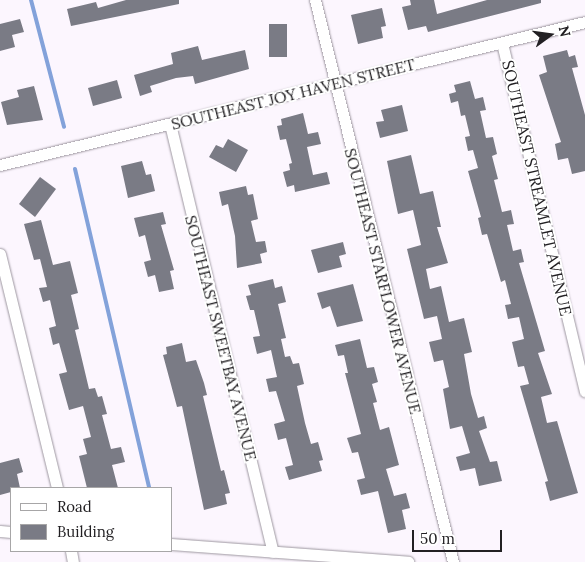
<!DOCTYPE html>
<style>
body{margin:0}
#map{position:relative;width:585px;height:562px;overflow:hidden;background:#fcf6fe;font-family:Lora,serif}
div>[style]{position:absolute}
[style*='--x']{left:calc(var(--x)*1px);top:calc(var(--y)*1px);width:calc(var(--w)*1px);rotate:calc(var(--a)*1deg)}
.stream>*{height:4px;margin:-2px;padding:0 2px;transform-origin:2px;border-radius:2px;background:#83a2da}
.building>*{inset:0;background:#7a7b85}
.roads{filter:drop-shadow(0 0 1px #9d97a0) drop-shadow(0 0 1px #9d97a0)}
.minor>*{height:11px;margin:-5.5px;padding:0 5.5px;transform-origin:5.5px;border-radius:5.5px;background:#fff}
span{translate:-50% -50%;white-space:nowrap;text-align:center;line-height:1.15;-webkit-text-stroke:4px #fff;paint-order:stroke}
.street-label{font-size:16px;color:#222023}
.legend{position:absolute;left:10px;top:487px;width:162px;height:65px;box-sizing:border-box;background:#fff;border:1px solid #a7a6a7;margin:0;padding:6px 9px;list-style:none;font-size:15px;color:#222023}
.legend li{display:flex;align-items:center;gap:10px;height:25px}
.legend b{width:25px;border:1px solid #a7a6a7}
.north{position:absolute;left:525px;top:10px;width:50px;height:50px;-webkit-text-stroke:4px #fff;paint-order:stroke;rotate:76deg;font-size:14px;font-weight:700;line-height:20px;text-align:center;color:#222023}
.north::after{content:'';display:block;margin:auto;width:18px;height:22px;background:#222023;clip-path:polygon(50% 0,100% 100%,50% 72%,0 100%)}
.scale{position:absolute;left:412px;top:530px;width:90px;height:22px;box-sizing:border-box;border:2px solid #222023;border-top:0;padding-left:6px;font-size:15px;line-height:18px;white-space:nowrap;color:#222023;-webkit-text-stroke:4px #fff;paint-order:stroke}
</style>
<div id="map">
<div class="stream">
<i style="--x:31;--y:0;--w:131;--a:75.4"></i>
<i style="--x:75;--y:169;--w:327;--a:76.9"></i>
</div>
<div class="building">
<i style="clip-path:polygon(126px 0,179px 0,179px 4px,71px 26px,67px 9px,96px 2px,98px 8px)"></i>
<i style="clip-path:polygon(410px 0,434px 0,437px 14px,487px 0,541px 0,541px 3px,428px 32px,426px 26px,408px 30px,402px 7px,411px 5px)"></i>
<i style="clip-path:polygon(382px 8px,386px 26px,381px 27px,383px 38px,358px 44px,351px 15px)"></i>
<i style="clip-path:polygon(20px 19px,24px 32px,12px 35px,15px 47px,0 51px,0 24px)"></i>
<i style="clip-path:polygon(269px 24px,287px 24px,287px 57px,269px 57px)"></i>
<i style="clip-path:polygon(198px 46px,202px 60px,245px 50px,249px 69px,195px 84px,193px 76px,176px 78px,150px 86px,152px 92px,140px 96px,134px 75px,173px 64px,171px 53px)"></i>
<i style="clip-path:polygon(567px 50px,569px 57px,575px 55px,578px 67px,572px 68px,585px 115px,585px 171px,572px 174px,568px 158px,558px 160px,555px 144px,561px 142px,539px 75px,547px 72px,543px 56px)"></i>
<i style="clip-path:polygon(117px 80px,122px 98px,93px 106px,88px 88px)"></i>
<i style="clip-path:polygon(470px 81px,475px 99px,483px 97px,486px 110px,480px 111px,486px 138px,493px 137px,497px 154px,492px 156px,498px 179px,494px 180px,502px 212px,511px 210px,514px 224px,507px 225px,513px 251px,521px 249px,524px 262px,519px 263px,545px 351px,538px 353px,552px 394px,541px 397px,547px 423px,557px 421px,578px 493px,550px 501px,545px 482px,548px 481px,520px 386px,529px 384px,524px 366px,518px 367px,512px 342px,524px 339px,519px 317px,508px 319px,505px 305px,511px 304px,505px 280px,501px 282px,487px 234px,482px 235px,478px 218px,481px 217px,468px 171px,478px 168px,473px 150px,468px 151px,465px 137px,470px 136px,465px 115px,461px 116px,458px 101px,451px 103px,449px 94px,456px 92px,454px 85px)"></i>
<i style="clip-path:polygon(34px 86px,43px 120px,7px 125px,1px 102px,19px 97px,17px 90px)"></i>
<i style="clip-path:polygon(402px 105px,408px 131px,380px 138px,376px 122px,384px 121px,381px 110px)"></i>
<i style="clip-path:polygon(303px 113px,308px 134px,318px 132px,321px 144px,307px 147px,313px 175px,327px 172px,330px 184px,295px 192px,294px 185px,287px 187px,283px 172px,290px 170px,289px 164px,292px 163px,286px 139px,280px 140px,277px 126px,282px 125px,281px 119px)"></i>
<i style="clip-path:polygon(228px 139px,248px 150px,236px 172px,209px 157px,216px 145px,223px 148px)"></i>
<i style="clip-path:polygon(411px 155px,420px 194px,433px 191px,441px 227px,437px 227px,448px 263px,426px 269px,430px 289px,441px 286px,449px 322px,464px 318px,472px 352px,464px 354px,471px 394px,478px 418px,484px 416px,487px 428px,479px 431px,490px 462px,497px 461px,502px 481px,479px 486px,475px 468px,460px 471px,456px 457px,470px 453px,462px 426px,450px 429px,443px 389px,449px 387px,443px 360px,434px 362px,429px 342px,442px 339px,437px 316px,424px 319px,407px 249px,421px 245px,413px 210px,398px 214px,395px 200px,387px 161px)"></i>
<i style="clip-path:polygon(142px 161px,146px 175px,151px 174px,155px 191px,128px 198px,121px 166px)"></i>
<i style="clip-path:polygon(40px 177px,56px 189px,35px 217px,19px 204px)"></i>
<i style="clip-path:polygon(246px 186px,248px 195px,253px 194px,258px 219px,251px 221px,256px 242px,265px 241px,267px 252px,260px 254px,262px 263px,237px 268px,235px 236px,228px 204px,222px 206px,219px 192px)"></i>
<i style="clip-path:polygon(163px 212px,166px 224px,161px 225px,174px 270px,170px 271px,174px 289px,159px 292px,155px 275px,148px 277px,144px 262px,151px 260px,145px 235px,139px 237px,134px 218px)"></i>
<i style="clip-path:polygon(41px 220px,53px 265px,70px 261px,78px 293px,71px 295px,79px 329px,75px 330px,89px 389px,95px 388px,98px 397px,102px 396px,107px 414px,102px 415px,111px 449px,121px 447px,125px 462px,112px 465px,118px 488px,87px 488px,79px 456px,87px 454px,83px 439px,91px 437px,83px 406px,69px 410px,59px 374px,67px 372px,59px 343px,53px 345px,49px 328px,56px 326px,50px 300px,43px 302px,39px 288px,47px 287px,40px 259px,34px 260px,24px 224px)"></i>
<i style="clip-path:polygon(343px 242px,346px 254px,339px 256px,342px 267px,318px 273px,311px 250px)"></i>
<i style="clip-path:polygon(273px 279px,275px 288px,282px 286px,286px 302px,278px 304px,286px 338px,281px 339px,285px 357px,290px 356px,293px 364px,299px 363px,304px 384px,297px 386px,305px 423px,311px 444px,318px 442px,323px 460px,319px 461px,322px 471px,289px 480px,285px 467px,293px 465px,286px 438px,278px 440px,274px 424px,285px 421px,276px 391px,269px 392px,266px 379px,277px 377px,271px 350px,257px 354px,253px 337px,260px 336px,254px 310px,250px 310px,246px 296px,251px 295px,248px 285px)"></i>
<i style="clip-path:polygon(353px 284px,363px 321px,337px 327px,330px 306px,322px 309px,317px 293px)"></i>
<i style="clip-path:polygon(360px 339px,367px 368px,374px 367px,378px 382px,372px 384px,377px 402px,373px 403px,380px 430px,389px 427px,399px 465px,386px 469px,394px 496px,406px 493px,410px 508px,402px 510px,406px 529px,388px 533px,378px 491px,361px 495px,357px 480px,365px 478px,358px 452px,352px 453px,347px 438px,361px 434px,345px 373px,348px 373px,344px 355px,338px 356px,335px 345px)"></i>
<i style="clip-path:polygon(182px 343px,186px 362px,196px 360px,204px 383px,207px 395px,203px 396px,221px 471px,224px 470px,230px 493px,225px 494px,227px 504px,204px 510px,182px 406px,177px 407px,163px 355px,167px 354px,166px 347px)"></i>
<i style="clip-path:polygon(19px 458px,23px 472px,17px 474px,20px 488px,11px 488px,11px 492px,0 495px,0 463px)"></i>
</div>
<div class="roads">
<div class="minor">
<i style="--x:315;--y:0;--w:579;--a:76.2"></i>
<i style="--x:502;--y:43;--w:358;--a:76.6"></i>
<i style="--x:170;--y:124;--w:440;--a:76.5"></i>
<i style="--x:0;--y:165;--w:602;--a:-13.74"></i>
<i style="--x:0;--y:254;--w:241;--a:76.3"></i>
<i style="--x:0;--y:531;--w:11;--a:5"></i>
<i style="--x:171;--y:544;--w:238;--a:4.3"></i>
<i style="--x:71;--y:551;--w:11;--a:80"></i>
</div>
</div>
<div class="street-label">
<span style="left:293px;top:94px;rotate:-14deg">SOUTHEAST JOY HAVEN STREET</span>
<span style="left:537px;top:188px;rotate:77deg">SOUTHEAST STREAMLET AVENUE</span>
<span style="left:383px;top:281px;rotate:76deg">SOUTHEAST STARFLOWER AVENUE</span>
<span style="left:221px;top:338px;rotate:76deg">SOUTHEAST SWEETBAY AVENUE</span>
</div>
<ul class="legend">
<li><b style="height:6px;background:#fff"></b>Road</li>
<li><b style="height:14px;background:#7a7b85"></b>Building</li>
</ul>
<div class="north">N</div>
<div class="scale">50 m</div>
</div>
